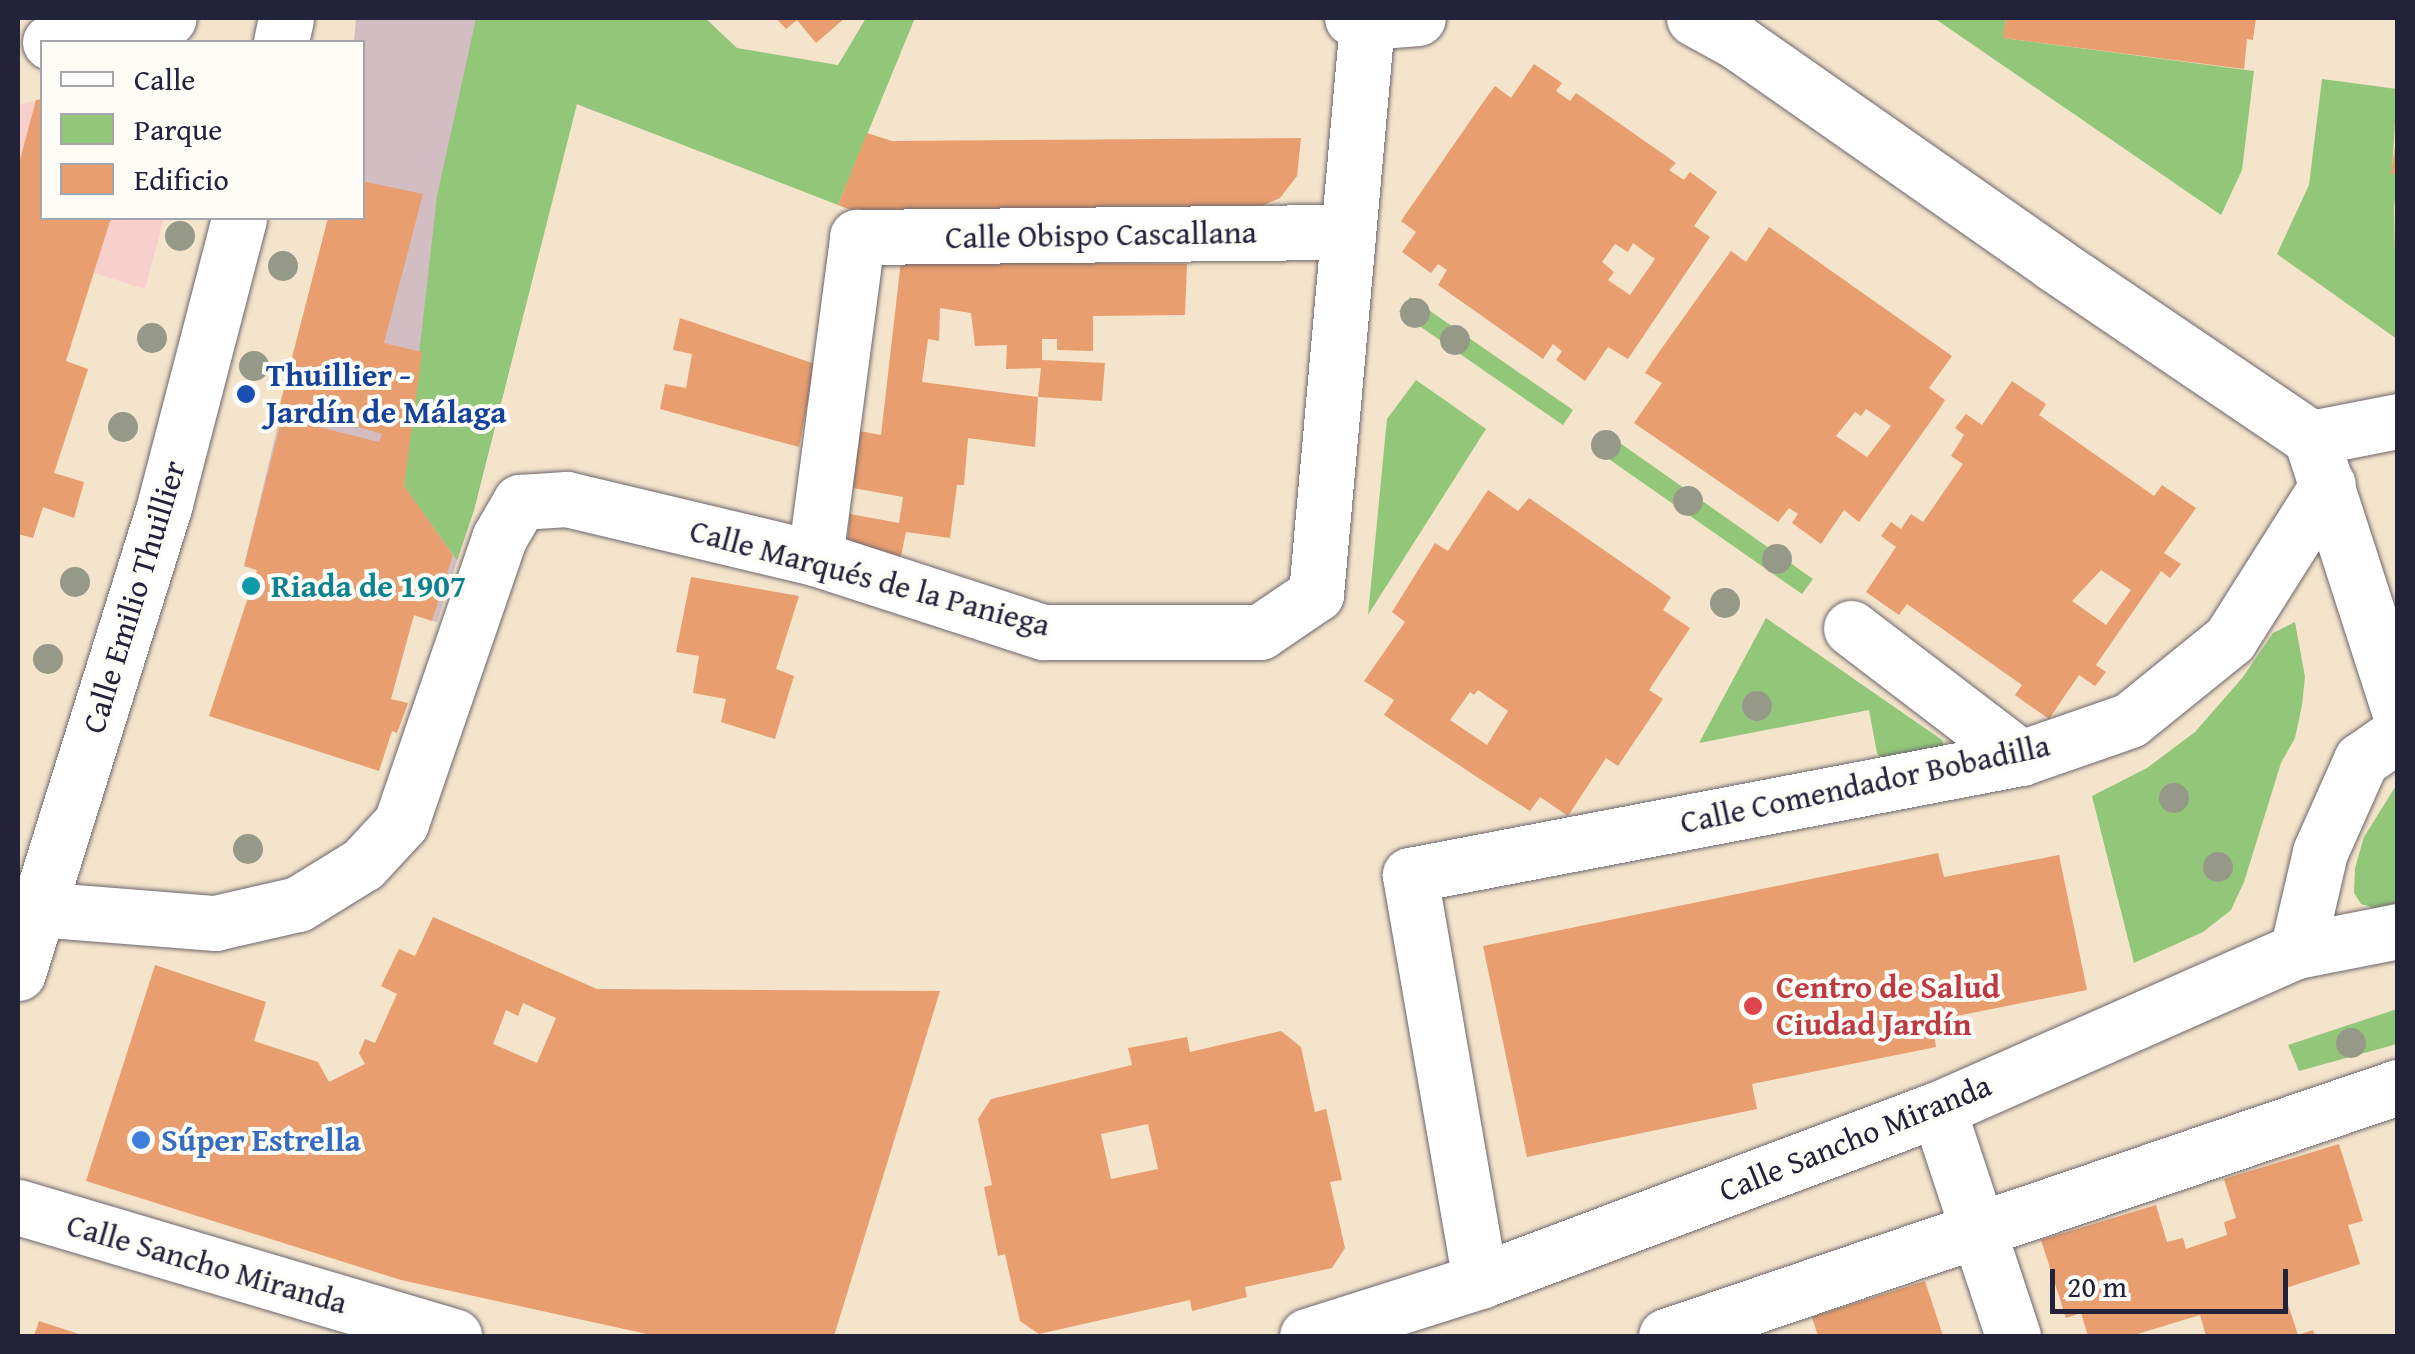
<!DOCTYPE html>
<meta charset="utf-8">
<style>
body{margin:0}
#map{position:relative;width:2415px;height:1354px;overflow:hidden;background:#f4e4cb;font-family:"Gentium Book Plus",serif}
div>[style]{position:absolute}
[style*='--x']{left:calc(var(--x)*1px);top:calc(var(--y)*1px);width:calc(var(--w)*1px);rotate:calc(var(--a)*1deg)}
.built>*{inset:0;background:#f7d0cb}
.industrial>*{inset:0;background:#d2bec2}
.green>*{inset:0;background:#92c779}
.building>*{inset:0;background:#e89e6f}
.roads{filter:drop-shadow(0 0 2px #6c666d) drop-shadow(0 0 2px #6c666d)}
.minor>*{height:55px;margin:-27.5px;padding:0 27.5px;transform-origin:27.5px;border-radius:27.5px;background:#fff}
.major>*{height:55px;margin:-27.5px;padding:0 27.5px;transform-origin:27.5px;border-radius:27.5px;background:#fff}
.trees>*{width:30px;height:30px;margin:-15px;border-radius:50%;background:#969988}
.dots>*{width:28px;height:28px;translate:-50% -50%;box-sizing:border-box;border:5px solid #fdfcf7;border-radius:50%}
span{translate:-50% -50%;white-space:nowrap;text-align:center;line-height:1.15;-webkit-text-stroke:8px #fdfcf7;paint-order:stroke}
.street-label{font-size:32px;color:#22223b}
.transit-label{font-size:32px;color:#164399;font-weight:700}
.left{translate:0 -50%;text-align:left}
.culture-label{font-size:32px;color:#0d838f;font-weight:700}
.health-label{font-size:32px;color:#be3a42;font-weight:700}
.shop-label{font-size:32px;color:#366cbe;font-weight:700}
.frame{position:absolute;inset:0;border:20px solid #22223b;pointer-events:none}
.legend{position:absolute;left:40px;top:40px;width:325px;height:180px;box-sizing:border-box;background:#fdfcf7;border:2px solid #a5a5ac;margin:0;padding:12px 18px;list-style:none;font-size:30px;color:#22223b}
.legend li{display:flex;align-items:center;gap:20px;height:50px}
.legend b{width:50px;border:2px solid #a5a5ac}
.scale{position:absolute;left:2050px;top:1269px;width:238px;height:45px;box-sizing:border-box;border:5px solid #22223b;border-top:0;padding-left:12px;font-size:30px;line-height:35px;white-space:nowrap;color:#22223b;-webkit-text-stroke:8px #fdfcf7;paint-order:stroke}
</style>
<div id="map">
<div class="built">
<i style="clip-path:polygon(42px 99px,42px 218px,164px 218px,145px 289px,18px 249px,18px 105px)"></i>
</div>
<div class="industrial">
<i style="clip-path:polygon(356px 18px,705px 18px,713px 25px,663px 137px,576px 104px,474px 510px,437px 622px,244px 566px,328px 218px,362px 218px,362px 42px,354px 42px)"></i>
</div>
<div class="green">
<i style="clip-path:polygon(476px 18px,705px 18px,737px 48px,838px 65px,866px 18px,915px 18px,838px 205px,577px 104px,474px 510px,457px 560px,404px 486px,437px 196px)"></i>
<i style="clip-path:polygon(1934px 18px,2006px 18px,2004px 38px,2254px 71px,2242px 170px,2221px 215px)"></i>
<i style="clip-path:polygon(2322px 79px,2397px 89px,2392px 173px,2398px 175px,2394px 207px,2397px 339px,2277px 254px,2309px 185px)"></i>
<i style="clip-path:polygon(1410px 297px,1573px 410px,1563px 425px,1399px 312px)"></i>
<i style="clip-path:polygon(1416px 380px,1486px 429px,1368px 615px,1387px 419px)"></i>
<i style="clip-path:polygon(1603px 431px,1813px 579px,1802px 594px,1593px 448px)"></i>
<i style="clip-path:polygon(1766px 618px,1942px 740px,1945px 749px,1884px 760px,1877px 753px,1869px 710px,1699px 743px)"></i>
<i style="clip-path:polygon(2295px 622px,2305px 677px,2302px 705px,2295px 738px,2281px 763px,2244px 882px,2231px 910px,2203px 932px,2134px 963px,2092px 796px,2147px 768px,2195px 732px,2243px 677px,2273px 633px)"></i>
<i style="clip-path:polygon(2397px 784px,2397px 903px,2375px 908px,2361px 904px,2354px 893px,2355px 868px,2364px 837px)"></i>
<i style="clip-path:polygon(2397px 1009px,2397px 1044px,2299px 1071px,2288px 1045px)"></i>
</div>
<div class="building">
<i style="clip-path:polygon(776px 18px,845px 18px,816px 43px,797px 20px,786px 29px)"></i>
<i style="clip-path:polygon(2006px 18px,2256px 18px,2253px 40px,2247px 39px,2244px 69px,2003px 38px)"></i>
<i style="clip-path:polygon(evenodd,1534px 64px,1562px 83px,1556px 91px,1570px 101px,1576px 93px,1676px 163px,1669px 170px,1684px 180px,1690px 172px,1717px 192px,1694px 226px,1710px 237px,1628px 359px,1608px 347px,1585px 381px,1556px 360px,1562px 351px,1553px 344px,1543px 359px,1438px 285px,1447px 270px,1438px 264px,1431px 273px,1402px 252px,1416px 232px,1401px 221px,1486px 98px,1495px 86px,1511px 98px,1534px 64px,1633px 243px,1655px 259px,1630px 295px,1608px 280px,1614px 272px,1602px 262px,1615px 244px,1628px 252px,1633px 243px)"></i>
<i style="clip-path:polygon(42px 99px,42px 218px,111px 218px,66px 361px,88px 369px,54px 473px,84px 482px,74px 518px,43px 507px,33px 538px,18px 534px,18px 167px,36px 100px)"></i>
<i style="clip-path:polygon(867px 133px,892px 141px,1301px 138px,1297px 176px,1280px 198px,1250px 211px,864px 215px,838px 205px)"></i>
<i style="clip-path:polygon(2395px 146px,2398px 146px,2398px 175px,2391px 173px)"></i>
<i style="clip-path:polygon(362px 181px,423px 194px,384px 343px,422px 352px,404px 486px,453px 555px,432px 621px,414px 615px,391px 699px,408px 703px,397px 733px,392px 731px,379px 771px,209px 716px,257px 570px,244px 566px,282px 418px,379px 442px,382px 434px,280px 404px,328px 218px,362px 218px)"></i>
<i style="clip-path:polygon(evenodd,1769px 227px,1952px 356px,1929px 388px,1945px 400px,1938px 411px,1859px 522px,1844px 510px,1821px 544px,1792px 523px,1798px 514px,1789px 508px,1778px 522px,1634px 423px,1662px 383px,1645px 373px,1652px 362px,1731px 251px,1746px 262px,1769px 227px,1866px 409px,1891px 426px,1867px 457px,1836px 436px,1855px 412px,1861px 416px,1866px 409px)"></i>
<i style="clip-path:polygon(902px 252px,979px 262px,1187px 264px,1185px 315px,1093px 316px,1093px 351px,1057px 350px,1057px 339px,1042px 339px,1042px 360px,1105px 363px,1102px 401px,1038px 397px,1041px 368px,1006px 369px,1007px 345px,975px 346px,971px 313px,940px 308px,939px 341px,928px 339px,922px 382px,1038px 397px,1035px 447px,968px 438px,964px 485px,957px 485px,950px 538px,906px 532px,901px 556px,847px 545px,850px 514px,899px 523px,903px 497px,853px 488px,859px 431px,881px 435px)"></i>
<i style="clip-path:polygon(680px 318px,815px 364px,799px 447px,660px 409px,665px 384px,686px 388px,692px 354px,673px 350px)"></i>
<i style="clip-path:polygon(evenodd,2012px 381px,2046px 404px,2039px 415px,2154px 496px,2162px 485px,2196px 508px,2164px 553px,2181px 564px,2170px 578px,2161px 571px,2096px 665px,2106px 672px,2095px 686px,2079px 675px,2049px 719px,2015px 695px,2022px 685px,1907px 604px,1899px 615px,1866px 592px,1896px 547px,1881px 536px,1891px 522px,1901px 529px,1911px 514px,1923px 522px,1963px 464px,1951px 456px,1964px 435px,1955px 428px,1966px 414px,1982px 425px,2012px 381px,2101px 570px,2131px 590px,2106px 625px,2072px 601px,2101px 570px)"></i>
<i style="clip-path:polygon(evenodd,1488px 490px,1518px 511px,1529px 498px,1637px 573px,1671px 597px,1663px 610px,1690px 628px,1649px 690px,1663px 699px,1618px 766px,1606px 758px,1568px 816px,1540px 797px,1530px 811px,1480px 779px,1384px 715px,1394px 700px,1364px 681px,1405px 622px,1392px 612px,1435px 543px,1448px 551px,1488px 490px,1478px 690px,1508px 711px,1487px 745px,1450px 720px,1470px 692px,1474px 695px,1478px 690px)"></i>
<i style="clip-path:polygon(691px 577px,799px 596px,776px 669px,794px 676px,775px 739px,721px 722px,726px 699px,693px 693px,699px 656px,676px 652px)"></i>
<i style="clip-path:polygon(1938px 853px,1944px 877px,2059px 855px,2087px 990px,1932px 1021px,1936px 1047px,1752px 1084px,1757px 1109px,1527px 1157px,1483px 946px)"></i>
<i style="clip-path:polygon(evenodd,433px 917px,597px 989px,940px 991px,834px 1336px,656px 1336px,401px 1280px,86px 1181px,155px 965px,266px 1002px,254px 1041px,318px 1062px,329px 1082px,365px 1064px,359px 1053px,365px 1039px,375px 1043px,397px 994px,381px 986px,399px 949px,415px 956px,433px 917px,523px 1003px,556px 1018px,537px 1063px,493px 1044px,506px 1010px,518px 1016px,523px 1003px)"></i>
<i style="clip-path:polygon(evenodd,1281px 1031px,1301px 1047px,1315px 1112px,1326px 1109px,1342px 1180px,1330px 1182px,1345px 1248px,1332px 1268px,1245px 1287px,1247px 1297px,1192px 1311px,1190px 1300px,1039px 1334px,1020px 1321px,1005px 1254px,998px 1256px,984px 1187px,992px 1185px,978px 1119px,991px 1099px,1132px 1065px,1128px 1048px,1187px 1037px,1190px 1052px,1281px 1031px,1148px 1124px,1158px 1169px,1111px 1179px,1101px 1134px,1148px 1124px)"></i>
<i style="clip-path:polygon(2339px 1144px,2363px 1221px,2348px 1225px,2360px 1264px,2283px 1289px,2298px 1335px,2313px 1330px,2315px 1336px,2206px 1336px,2200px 1315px,2131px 1336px,2088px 1336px,2081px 1313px,2066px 1318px,2041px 1240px,2156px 1205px,2167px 1242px,2183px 1238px,2186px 1249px,2227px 1235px,2224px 1222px,2236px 1218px,2224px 1179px)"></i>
<i style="clip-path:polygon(1925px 1281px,1943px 1336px,1818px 1336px,1812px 1317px)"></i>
<i style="clip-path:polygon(39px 1321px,85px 1336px,34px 1336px)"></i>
</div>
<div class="roads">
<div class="minor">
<i style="--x:1352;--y:18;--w:16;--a:15"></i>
<i style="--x:1367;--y:22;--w:51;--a:-4.5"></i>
<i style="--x:1694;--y:18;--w:48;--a:28.7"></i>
<i style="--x:1736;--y:41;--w:388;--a:35"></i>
<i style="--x:2054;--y:264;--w:310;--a:34.1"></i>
<i style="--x:2311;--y:438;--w:284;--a:72.1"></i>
<i style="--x:50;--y:42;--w:121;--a:-11.4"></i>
<i style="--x:2311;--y:438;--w:89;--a:-11.1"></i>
<i style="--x:815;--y:558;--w:324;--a:-82.5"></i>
<i style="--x:857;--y:237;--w:489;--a:-0.6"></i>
<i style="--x:1851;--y:628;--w:214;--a:37.4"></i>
<i style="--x:37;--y:909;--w:179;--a:4.5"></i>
<i style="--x:215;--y:923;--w:85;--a:-12.9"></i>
<i style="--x:298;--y:904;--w:76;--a:-31.6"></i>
<i style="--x:363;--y:864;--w:56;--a:-47.2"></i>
<i style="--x:401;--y:823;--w:301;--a:-71"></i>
<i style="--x:499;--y:538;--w:42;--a:-59.7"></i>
<i style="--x:520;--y:502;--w:47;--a:-3.7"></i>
<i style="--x:567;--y:499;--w:255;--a:13.4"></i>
<i style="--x:815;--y:558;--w:240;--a:18"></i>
<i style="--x:1043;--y:632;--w:217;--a:0"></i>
<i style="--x:1260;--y:632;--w:68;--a:-34.2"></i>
<i style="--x:1316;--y:594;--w:574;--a:-84.9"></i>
<i style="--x:2297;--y:951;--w:102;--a:-76.9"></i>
<i style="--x:2320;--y:852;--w:101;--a:-66"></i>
<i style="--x:2361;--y:760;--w:45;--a:-35.1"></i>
<i style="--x:1938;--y:1109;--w:239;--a:71.7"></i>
<i style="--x:18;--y:1207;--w:455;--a:16.5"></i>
<i style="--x:1480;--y:1281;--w:412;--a:-99.8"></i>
<i style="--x:1410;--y:875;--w:622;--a:-10.84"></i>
<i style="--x:2021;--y:758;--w:115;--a:-19.2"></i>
<i style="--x:2130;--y:720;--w:129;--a:-39"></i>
<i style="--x:2230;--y:639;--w:183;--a:-57.7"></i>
<i style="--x:1307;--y:1336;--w:182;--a:-17.6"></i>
<i style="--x:1480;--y:1281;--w:489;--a:-20.6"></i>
<i style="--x:1938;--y:1109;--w:392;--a:-23.8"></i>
<i style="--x:2297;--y:951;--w:103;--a:-11.2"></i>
<i style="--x:1666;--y:1336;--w:773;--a:-18.79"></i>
</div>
<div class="major">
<i style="--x:281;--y:42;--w:25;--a:-78"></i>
<i style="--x:18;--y:973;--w:492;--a:-72.6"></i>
<i style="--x:165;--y:503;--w:294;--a:-75.4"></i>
</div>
</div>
<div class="trees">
<i style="left:180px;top:236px"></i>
<i style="left:283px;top:266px"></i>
<i style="left:1415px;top:313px"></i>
<i style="left:152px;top:338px"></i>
<i style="left:1455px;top:340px"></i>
<i style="left:254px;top:366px"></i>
<i style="left:123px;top:427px"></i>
<i style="left:1606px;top:445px"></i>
<i style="left:1688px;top:501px"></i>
<i style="left:1777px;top:559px"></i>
<i style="left:75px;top:582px"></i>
<i style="left:1725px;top:603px"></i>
<i style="left:48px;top:659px"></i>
<i style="left:1757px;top:706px"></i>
<i style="left:2174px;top:798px"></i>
<i style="left:248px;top:849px"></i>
<i style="left:2218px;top:867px"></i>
<i style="left:2351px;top:1043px"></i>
</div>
<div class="dots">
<i style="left:246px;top:394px;background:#1a4fb4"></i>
<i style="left:251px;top:586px;background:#0f9aa8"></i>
<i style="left:1753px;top:1006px;background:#e0444e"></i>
<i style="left:141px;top:1140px;background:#3f7fe0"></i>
</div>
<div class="street-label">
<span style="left:1101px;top:235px;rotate:-1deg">Calle Obispo Cascallana</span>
<span style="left:870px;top:578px;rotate:15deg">Calle Marqués de la Paniega</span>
<span style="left:134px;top:597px;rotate:-73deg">Calle Emilio Thuillier</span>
<span style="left:1865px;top:784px;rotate:-12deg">Calle Comendador Bobadilla</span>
<span style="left:1855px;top:1138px;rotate:-22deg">Calle Sancho Miranda</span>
<span style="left:207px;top:1264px;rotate:16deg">Calle Sancho Miranda</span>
</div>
<div class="transit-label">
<span class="left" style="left:266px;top:394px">Thuillier -<br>Jardín de Málaga</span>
</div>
<div class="culture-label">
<span class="left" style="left:271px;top:586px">Riada de 1907</span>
</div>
<div class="health-label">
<span class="left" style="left:1776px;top:1006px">Centro de Salud<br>Ciudad Jardín</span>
</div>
<div class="shop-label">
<span class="left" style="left:161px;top:1140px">Súper Estrella</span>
</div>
<div class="frame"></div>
<ul class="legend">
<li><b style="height:12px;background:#fff"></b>Calle</li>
<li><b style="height:28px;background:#92c779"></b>Parque</li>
<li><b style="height:28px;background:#e89e6f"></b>Edificio</li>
</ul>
<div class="scale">20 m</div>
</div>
